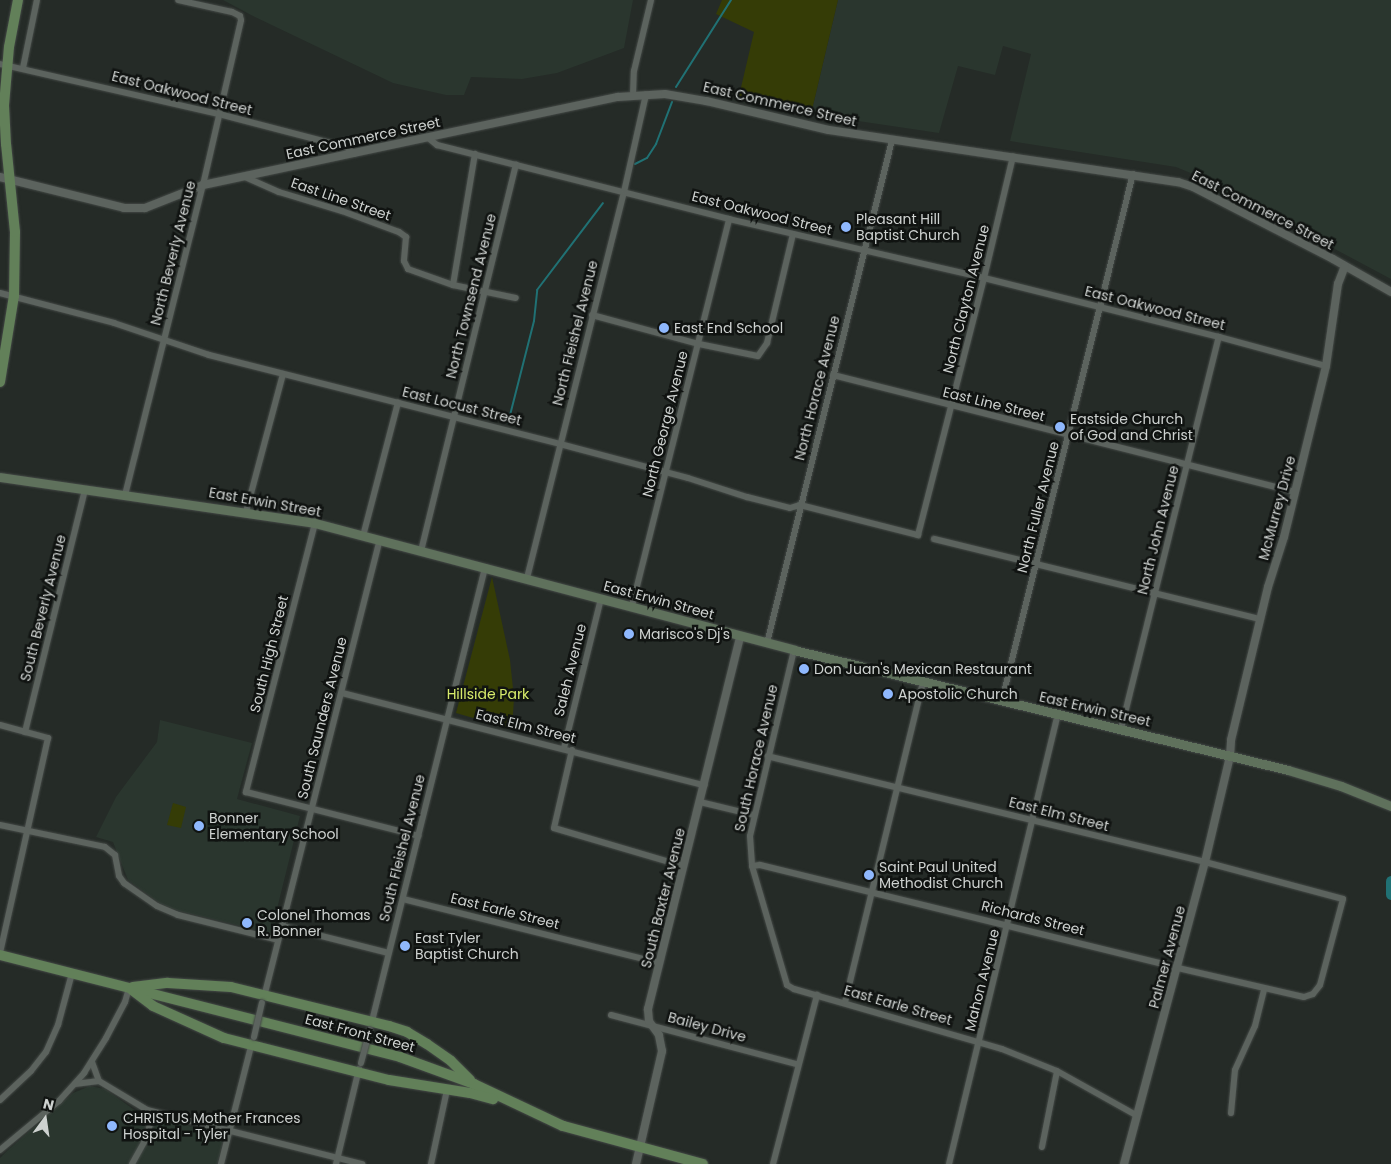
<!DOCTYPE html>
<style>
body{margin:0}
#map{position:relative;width:1391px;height:1164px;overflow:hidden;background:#252b27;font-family:Poppins,sans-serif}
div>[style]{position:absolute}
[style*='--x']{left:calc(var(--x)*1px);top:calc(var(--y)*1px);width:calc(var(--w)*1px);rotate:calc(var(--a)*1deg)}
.built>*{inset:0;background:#2a362e}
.green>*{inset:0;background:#353c06}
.stream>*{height:2px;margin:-1px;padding:0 1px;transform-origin:1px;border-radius:1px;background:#207174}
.river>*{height:11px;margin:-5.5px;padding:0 5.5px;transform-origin:5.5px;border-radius:5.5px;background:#207174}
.roads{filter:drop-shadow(0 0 1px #444946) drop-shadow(0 0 1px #444946)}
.minor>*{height:6px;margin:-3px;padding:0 3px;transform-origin:3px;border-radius:3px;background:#5c635e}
.tertiary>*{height:8px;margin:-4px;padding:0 4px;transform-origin:4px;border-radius:4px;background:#5c635e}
.secondary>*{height:9px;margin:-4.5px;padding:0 4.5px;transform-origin:4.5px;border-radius:4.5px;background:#5f715c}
.primary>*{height:10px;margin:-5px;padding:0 5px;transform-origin:5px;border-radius:5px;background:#628059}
.bridges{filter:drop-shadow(0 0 1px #444946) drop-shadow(0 0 1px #444946)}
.minor-bridge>*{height:6px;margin:-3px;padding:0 3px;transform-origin:3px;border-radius:3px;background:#5c635e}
.dots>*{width:14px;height:14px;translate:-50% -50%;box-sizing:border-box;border:2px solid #101311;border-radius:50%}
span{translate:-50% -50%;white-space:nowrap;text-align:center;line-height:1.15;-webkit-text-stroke:5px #101311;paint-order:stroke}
.street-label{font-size:14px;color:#ced2d0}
.poi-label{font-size:14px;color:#ced2d0}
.left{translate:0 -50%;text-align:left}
.park-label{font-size:14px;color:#d7eb6b}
.north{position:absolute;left:20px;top:1094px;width:50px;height:50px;-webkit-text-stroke:4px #101311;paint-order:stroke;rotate:14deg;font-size:14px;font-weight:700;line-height:20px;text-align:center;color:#ced2d0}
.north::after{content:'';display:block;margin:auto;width:18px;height:22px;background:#ced2d0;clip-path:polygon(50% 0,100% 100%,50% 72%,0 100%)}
</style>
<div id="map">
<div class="built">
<i style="clip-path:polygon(223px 0,633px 0,624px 48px,557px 73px,522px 79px,471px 77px,464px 95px,446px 95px,393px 83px,253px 16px)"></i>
<i style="clip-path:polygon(838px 0,1391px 0,1391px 279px,1198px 176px,1176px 167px,1010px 141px,1031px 54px,1003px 46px,995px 75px,958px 66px,939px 133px,811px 114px)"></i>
<i style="clip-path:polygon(160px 720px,252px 743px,237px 799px,300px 816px,271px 933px,179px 911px,161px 904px,128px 880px,113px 842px,96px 837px,116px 797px,157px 742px)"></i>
<i style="clip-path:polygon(90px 1086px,105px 1089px,140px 1114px,221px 1134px,224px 1139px,217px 1164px,0 1164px,0 1158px,7px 1151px,73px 1093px)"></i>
</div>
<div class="green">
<i style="clip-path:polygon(722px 0,838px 0,811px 114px,739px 96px,754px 32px,716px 14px)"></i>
<i style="clip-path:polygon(492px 577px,510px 660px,514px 698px,512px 729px,456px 713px)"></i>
<i style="clip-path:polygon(173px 803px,186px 807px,181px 828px,167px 825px)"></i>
</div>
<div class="stream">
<i style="--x:676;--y:87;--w:103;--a:-57.7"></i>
<i style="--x:635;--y:164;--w:13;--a:-27"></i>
<i style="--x:647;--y:158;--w:17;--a:-57"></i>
<i style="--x:656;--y:144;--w:45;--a:-69.1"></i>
<i style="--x:508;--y:423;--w:105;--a:-75.7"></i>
<i style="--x:534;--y:321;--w:31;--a:-84"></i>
<i style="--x:537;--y:290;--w:109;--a:-52.8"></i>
</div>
<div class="river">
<i style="--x:1391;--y:881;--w:13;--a:90"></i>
</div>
<div class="roads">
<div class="minor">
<i style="--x:0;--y:64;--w:225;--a:12.9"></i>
<i style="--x:219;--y:114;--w:131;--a:14.6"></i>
<i style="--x:346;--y:147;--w:11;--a:38"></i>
<i style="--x:23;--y:68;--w:69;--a:-78.4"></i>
<i style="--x:633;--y:95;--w:24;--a:-88"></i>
<i style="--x:634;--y:71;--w:73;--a:-76.5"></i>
<i style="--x:427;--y:137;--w:13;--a:39"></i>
<i style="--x:437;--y:145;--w:301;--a:14.2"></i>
<i style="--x:729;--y:219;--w:262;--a:13"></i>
<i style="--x:984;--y:278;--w:242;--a:14.1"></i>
<i style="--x:1219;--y:337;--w:111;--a:15.2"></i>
<i style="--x:245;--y:177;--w:37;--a:24"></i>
<i style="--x:279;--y:192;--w:66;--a:16.8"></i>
<i style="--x:342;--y:211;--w:61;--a:20.2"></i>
<i style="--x:399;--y:232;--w:9;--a:36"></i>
<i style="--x:406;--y:237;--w:24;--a:95"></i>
<i style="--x:404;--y:261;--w:9;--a:63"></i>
<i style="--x:408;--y:269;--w:48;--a:19.6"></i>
<i style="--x:453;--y:285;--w:64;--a:11.7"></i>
<i style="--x:453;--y:285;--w:133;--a:-80.5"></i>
<i style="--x:0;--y:293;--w:118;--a:14.7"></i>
<i style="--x:114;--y:323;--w:100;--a:18.6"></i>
<i style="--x:209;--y:355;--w:362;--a:14.2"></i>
<i style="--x:560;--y:444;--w:132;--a:14.9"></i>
<i style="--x:688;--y:478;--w:62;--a:17.9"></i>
<i style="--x:747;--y:497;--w:44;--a:14.3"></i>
<i style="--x:790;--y:508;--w:10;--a:-17"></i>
<i style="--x:800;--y:505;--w:122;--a:14.3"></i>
<i style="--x:918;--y:535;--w:265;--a:-75.6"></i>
<i style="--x:984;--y:278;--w:125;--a:-76.6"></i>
<i style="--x:592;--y:315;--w:111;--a:15.2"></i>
<i style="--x:699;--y:344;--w:60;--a:11.5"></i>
<i style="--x:758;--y:356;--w:16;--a:-55"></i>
<i style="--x:767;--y:343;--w:112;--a:-76.6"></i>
<i style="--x:833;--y:375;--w:477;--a:14.2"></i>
<i style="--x:125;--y:495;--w:320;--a:-75.9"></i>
<i style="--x:203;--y:185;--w:169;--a:-77"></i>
<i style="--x:241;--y:20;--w:4;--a:-104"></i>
<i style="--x:240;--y:16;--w:9;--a:-153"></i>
<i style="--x:232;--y:12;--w:55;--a:-167.5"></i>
<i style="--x:246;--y:512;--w:143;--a:-75"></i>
<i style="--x:315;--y:523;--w:278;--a:104.4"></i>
<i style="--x:246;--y:792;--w:178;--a:14.3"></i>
<i style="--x:363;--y:536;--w:138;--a:-75.3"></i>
<i style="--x:934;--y:539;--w:336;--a:13.8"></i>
<i style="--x:421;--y:551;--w:398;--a:-76.2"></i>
<i style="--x:527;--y:578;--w:398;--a:-75.9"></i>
<i style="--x:624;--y:192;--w:100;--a:-77.3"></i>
<i style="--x:632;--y:606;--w:399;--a:-75.9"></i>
<i style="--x:767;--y:643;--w:518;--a:-76.04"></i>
<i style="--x:794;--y:650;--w:191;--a:103.3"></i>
<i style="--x:750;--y:836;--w:30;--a:86"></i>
<i style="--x:752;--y:866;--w:124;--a:73.6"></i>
<i style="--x:787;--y:985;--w:8;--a:30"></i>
<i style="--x:794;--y:989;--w:216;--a:16.1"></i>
<i style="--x:1002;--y:1049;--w:59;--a:21.8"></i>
<i style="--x:1057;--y:1071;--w:90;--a:29.1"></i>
<i style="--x:342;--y:693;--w:374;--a:14.3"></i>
<i style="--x:1002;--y:700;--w:542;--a:-76.02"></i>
<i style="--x:0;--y:725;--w:50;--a:15.2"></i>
<i style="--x:48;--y:738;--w:219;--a:102.6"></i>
<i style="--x:1121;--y:729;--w:404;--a:-76"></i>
<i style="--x:25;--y:732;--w:250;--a:-76.1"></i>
<i style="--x:564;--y:748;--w:154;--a:-76.1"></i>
<i style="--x:572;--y:750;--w:80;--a:103"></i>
<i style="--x:554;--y:828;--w:134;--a:16.4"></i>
<i style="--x:700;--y:802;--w:56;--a:13.5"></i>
<i style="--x:0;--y:825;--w:107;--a:11.8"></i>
<i style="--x:105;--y:847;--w:13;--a:39"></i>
<i style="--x:115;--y:855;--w:21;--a:79"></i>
<i style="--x:119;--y:876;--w:9;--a:54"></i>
<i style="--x:124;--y:883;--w:40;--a:34.9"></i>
<i style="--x:157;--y:906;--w:23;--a:23"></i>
<i style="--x:178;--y:915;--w:103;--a:14"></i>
<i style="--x:752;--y:866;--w:8;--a:-7"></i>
<i style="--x:760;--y:865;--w:431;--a:13.8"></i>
<i style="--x:1178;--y:968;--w:129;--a:13"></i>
<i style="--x:1304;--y:997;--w:9;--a:-18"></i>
<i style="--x:1313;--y:994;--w:11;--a:-52"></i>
<i style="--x:1320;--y:985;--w:89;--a:-75"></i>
<i style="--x:1343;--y:899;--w:143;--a:-165"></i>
<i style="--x:1205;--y:862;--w:450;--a:-166.4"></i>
<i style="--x:403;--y:899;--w:264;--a:14"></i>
<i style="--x:282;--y:926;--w:110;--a:14.2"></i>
<i style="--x:264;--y:997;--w:471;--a:-75.8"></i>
<i style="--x:845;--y:1002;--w:329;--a:-76.3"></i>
<i style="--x:611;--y:1015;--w:192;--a:14.8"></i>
<i style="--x:371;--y:1025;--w:472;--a:-76"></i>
<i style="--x:92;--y:1062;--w:20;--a:70"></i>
<i style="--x:75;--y:1084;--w:24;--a:-7"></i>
<i style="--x:99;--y:1081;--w:56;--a:31.1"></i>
<i style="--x:147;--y:1110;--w:222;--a:14.1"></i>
<i style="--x:0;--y:1100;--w:42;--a:-43.1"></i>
<i style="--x:31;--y:1071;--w:24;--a:-52"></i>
<i style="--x:46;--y:1052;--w:30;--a:-66"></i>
<i style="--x:58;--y:1025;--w:54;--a:-74.9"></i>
<i style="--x:1231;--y:1113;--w:43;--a:-84.7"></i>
<i style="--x:1235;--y:1070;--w:48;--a:-65.6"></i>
<i style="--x:1255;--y:1026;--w:38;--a:-76"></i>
<i style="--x:1042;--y:1147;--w:77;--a:-78.8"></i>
<i style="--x:0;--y:1150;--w:77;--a:-39.7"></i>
<i style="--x:59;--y:1101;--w:38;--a:-48"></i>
<i style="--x:84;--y:1073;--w:41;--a:-57.8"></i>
<i style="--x:106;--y:1038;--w:41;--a:-62.2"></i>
<i style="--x:125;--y:1002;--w:15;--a:-74"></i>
<i style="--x:132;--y:1164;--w:29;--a:-61"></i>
<i style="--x:146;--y:1139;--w:28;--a:-75"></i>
<i style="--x:221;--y:1164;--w:126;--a:-75.7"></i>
<i style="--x:336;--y:1164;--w:98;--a:-76.4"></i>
<i style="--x:431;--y:1164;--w:76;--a:-77.8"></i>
<i style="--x:773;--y:1164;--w:175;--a:-75.4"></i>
<i style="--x:949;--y:1164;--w:462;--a:-76.4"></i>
</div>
<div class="tertiary">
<i style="--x:0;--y:177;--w:128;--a:14"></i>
<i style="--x:124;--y:208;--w:21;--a:0"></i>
<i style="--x:145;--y:208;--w:62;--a:-21.6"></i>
<i style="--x:203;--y:185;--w:424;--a:-12"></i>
<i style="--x:618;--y:97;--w:47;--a:-3.7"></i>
<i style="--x:665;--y:94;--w:42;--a:9.7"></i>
<i style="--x:706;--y:101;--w:126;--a:13.3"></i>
<i style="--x:829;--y:130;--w:353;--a:8.5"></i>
<i style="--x:1178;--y:182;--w:16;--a:18"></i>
<i style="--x:1193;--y:187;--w:157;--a:27.2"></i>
<i style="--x:1333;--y:259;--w:67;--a:29.6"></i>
<i style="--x:636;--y:1164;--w:116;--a:-77"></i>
<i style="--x:662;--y:1051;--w:16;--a:-101"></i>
<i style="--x:659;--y:1035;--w:17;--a:-126"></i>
<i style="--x:649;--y:1021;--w:12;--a:-95"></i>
<i style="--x:648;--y:1009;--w:384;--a:-76.1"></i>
<i style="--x:1124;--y:1164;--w:313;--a:-75"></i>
<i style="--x:1205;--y:862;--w:109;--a:-76.7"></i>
<i style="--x:1230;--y:756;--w:16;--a:-86"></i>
<i style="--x:1231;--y:740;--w:157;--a:-76.4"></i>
<i style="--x:1268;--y:587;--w:52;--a:-72.3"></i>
<i style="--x:1284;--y:537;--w:176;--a:-76.2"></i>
<i style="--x:1326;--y:366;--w:83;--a:-81.7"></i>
<i style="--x:1338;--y:284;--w:19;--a:-69"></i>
</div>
<div class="secondary">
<i style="--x:0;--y:477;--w:318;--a:8.3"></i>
<i style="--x:315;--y:523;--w:496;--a:14.8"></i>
<i style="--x:794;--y:650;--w:508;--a:13.65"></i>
<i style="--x:1288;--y:770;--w:55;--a:16.8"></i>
<i style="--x:1341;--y:786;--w:54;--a:21.8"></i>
</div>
<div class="primary">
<i style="--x:0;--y:382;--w:87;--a:-80.8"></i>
<i style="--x:14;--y:296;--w:64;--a:-89.1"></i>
<i style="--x:15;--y:232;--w:88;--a:-95.8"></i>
<i style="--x:6;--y:144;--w:39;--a:-93"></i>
<i style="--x:4;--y:105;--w:58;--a:-85.1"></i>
<i style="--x:9;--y:47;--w:48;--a:-79.2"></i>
<i style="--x:0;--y:955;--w:413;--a:14.3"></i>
<i style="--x:400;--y:1057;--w:79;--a:20"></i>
<i style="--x:474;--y:1084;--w:98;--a:25.3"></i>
<i style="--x:563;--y:1126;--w:145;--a:15.2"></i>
<i style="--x:133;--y:987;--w:35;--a:-7"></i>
<i style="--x:168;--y:983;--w:63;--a:3.6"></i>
<i style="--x:231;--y:987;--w:163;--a:13.9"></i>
<i style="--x:389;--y:1026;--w:19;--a:18"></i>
<i style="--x:407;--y:1032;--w:23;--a:31"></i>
<i style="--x:427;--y:1044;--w:29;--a:35"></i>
<i style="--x:451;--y:1061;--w:27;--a:45"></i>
<i style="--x:132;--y:990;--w:26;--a:37"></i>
<i style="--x:153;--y:1006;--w:78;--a:24.3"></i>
<i style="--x:224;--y:1038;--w:170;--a:14.3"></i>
<i style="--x:389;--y:1080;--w:82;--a:9.1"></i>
<i style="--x:470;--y:1093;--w:24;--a:15"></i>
</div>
</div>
<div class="bridges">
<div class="minor-bridge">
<i style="--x:254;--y:1037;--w:35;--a:-77"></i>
<i style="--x:361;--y:1063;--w:34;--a:-75"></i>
</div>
</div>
<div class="dots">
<i style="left:846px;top:227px;background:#8fb8fd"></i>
<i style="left:664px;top:328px;background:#8fb8fd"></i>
<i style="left:1060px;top:427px;background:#8fb8fd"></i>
<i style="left:629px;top:634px;background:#8fb8fd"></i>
<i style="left:804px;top:669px;background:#8fb8fd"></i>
<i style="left:888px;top:694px;background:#8fb8fd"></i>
<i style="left:199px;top:826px;background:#8fb8fd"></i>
<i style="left:869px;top:875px;background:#8fb8fd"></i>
<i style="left:247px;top:923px;background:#8fb8fd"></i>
<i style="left:405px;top:946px;background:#8fb8fd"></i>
<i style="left:112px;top:1126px;background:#8fb8fd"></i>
</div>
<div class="street-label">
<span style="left:182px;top:93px;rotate:14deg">East Oakwood Street</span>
<span style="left:780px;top:104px;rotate:13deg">East Commerce Street</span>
<span style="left:363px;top:138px;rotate:-12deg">East Commerce Street</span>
<span style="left:341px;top:199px;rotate:19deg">East Line Street</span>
<span style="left:1263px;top:210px;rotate:27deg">East Commerce Street</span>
<span style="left:762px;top:213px;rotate:14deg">East Oakwood Street</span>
<span style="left:173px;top:253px;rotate:-76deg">North Beverly Avenue</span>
<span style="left:471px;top:296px;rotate:-76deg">North Townsend Avenue</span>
<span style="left:966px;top:299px;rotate:-76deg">North Clayton Avenue</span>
<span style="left:1155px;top:308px;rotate:14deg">East Oakwood Street</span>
<span style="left:575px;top:333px;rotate:-76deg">North Fleishel Avenue</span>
<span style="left:817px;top:388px;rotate:-76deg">North Horace Avenue</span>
<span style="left:994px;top:404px;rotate:14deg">East Line Street</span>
<span style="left:462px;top:406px;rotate:14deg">East Locust Street</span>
<span style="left:665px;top:424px;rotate:-76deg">North George Avenue</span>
<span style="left:265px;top:502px;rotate:10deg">East Erwin Street</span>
<span style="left:1038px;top:507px;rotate:-76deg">North Fuller Avenue</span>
<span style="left:1277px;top:508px;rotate:-75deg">McMurrey Drive</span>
<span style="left:1158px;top:530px;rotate:-76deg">North John Avenue</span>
<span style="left:659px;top:600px;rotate:15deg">East Erwin Street</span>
<span style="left:43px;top:608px;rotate:-76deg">South Beverly Avenue</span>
<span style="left:269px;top:654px;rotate:-76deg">South High Street</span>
<span style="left:570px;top:670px;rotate:-76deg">Saleh Avenue</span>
<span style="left:1095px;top:709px;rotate:13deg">East Erwin Street</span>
<span style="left:322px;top:718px;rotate:-76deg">South Saunders Avenue</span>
<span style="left:526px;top:726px;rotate:14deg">East Elm Street</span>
<span style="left:756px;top:758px;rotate:-77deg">South Horace Avenue</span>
<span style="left:1059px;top:814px;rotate:14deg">East Elm Street</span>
<span style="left:402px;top:848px;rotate:-76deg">South Fleishel Avenue</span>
<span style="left:663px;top:898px;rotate:-76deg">South Baxter Avenue</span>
<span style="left:505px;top:911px;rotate:14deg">East Earle Street</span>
<span style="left:1033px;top:918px;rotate:14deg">Richards Street</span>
<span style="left:1167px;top:957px;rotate:-75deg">Palmer Avenue</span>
<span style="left:982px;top:980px;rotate:-76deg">Mahon Avenue</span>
<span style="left:898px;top:1005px;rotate:16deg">East Earle Street</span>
<span style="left:707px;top:1027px;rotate:15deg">Bailey Drive</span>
<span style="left:360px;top:1033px;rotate:15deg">East Front Street</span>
</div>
<div class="poi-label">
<span class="left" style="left:856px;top:227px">Pleasant Hill<br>Baptist Church</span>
<span class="left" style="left:674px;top:328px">East End School</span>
<span class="left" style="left:1070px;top:427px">Eastside Church<br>of God and Christ</span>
<span class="left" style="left:639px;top:634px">Marisco's Dj's</span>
<span class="left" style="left:814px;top:669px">Don Juan's Mexican Restaurant</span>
<span class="left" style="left:898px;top:694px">Apostolic Church</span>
<span class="left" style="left:209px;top:826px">Bonner<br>Elementary School</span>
<span class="left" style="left:879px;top:875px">Saint Paul United<br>Methodist Church</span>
<span class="left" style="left:257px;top:923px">Colonel Thomas<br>R. Bonner</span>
<span class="left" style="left:415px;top:946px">East Tyler<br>Baptist Church</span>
<span class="left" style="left:123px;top:1126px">CHRISTUS Mother Frances<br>Hospital - Tyler</span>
</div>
<div class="park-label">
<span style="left:488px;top:694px">Hillside Park</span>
</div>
<div class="north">N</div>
</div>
